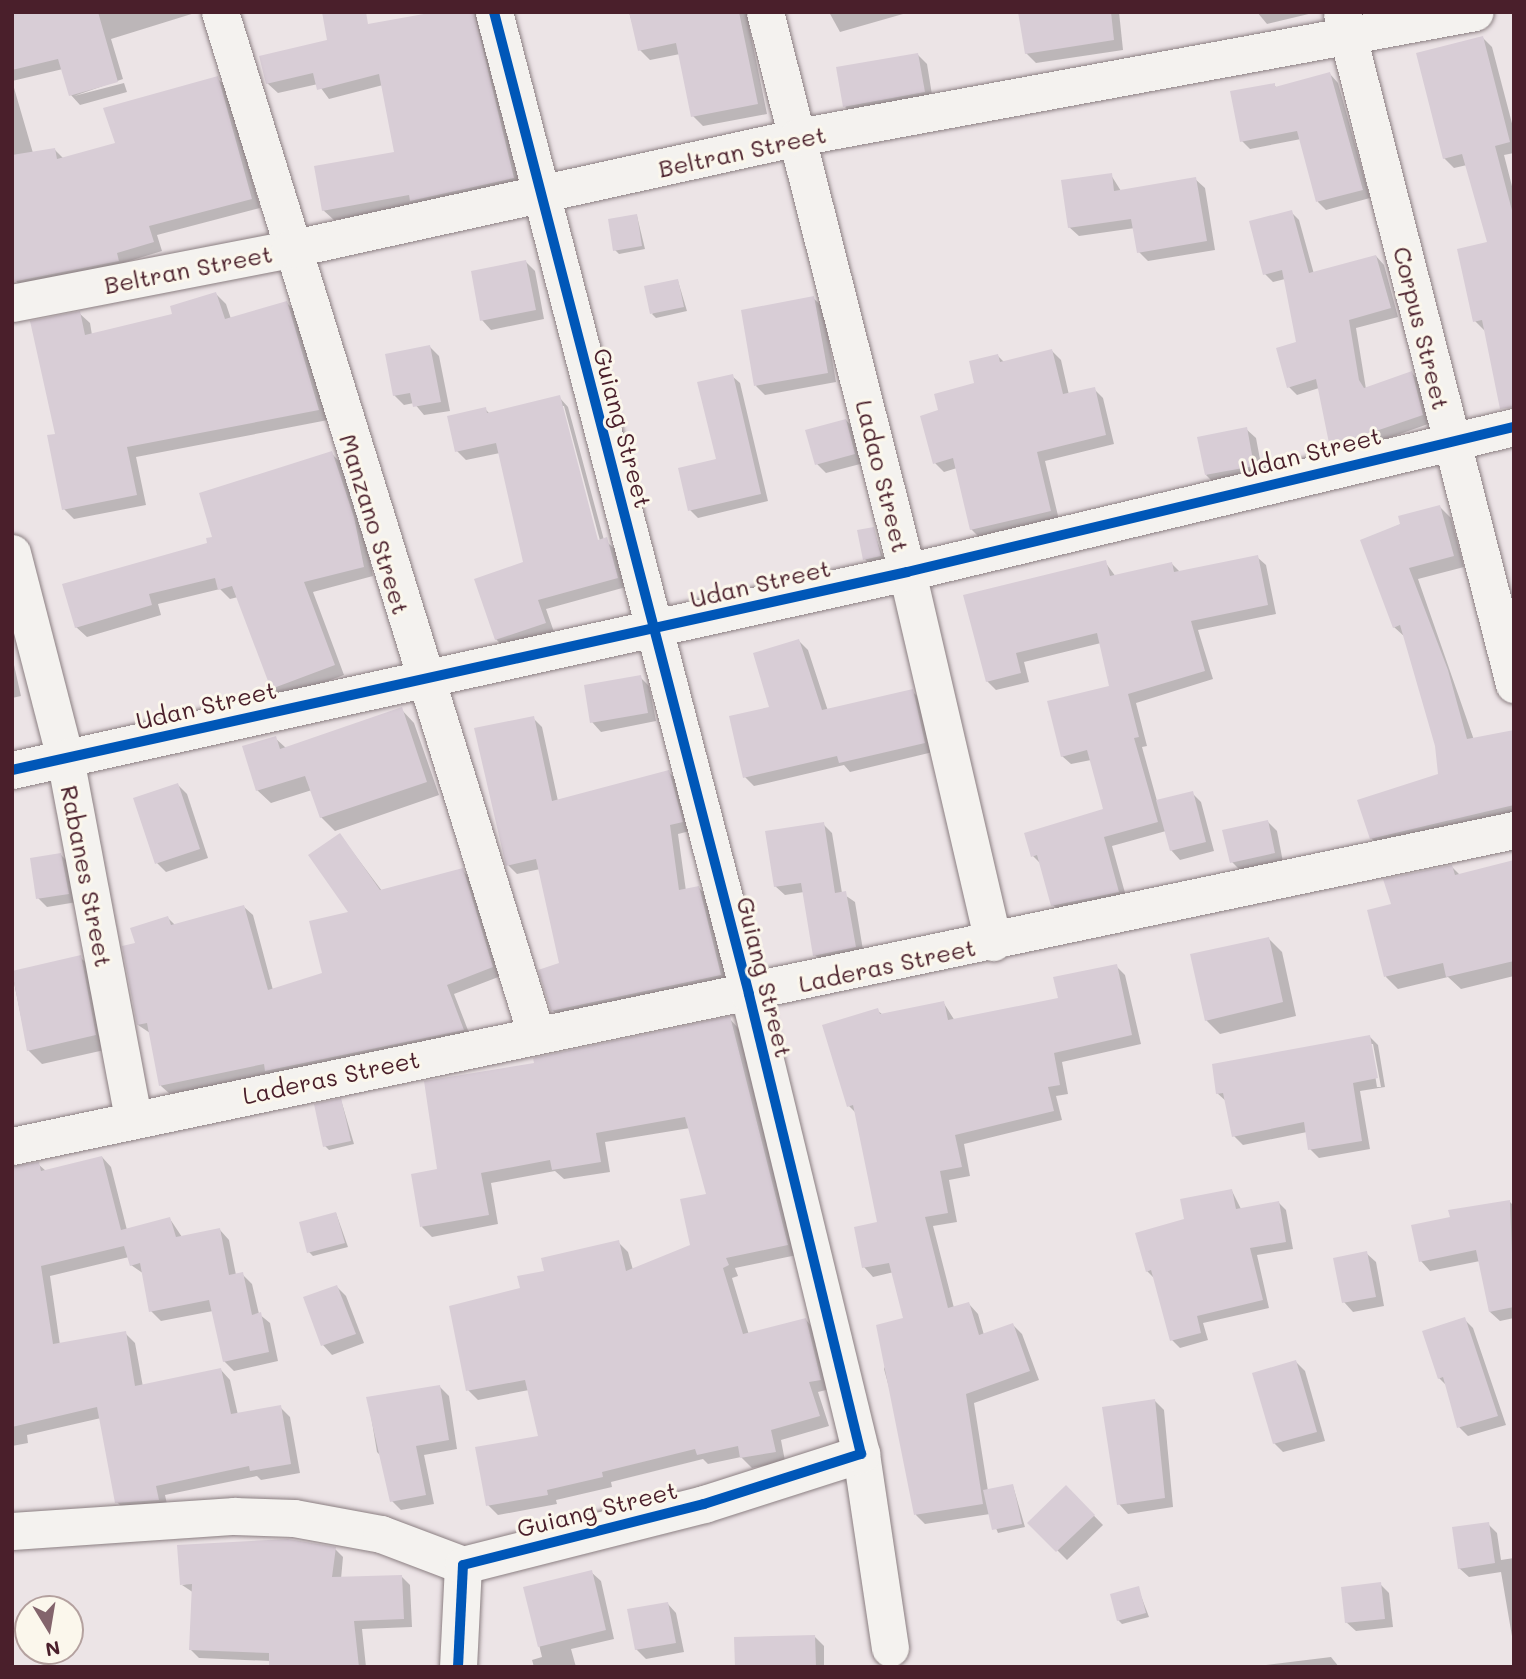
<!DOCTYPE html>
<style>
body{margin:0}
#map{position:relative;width:1526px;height:1679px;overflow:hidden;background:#ece4e6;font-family:Mali,sans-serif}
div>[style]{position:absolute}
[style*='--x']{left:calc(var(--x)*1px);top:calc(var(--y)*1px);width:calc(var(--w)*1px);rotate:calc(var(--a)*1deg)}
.shadow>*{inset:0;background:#0003}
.building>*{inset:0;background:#d8cdd6}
.roads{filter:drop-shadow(0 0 2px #8b7f82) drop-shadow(0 0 2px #8b7f82)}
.minor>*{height:37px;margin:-18.5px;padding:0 18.5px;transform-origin:18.5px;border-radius:18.5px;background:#f4f2ef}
.cycleway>*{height:10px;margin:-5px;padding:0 5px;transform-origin:5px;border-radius:5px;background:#0057b8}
span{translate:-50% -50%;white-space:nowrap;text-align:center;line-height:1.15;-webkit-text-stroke:6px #fbf7ec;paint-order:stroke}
.street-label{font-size:24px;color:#4a1f2b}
.frame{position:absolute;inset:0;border:14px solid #4a1f2b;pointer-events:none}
.north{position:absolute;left:14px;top:1595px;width:70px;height:70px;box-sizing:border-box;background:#fbf7ec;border:2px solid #b4a19f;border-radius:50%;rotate:169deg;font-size:19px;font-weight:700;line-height:28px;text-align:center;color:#4a1f2b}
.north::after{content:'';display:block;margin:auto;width:24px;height:32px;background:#83646c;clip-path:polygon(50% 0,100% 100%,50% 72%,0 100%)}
</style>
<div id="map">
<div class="shadow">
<i style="clip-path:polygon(12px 12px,198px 12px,111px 39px,123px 79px,74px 96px,124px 83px,127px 92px,80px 105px,71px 95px,63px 69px,12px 81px,33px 153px,55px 150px,64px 159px,117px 144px,217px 78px,227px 88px,260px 208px,157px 235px,162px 251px,126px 262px,127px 270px,25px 290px,15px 280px,12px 267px)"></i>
<i style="clip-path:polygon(445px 12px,479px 12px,523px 188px,334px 220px,323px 210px,396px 154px,383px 85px,329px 99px,318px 84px,278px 93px,267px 83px,329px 41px)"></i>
<i style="clip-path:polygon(629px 12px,758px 12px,754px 25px,749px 26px,767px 114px,703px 126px,693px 116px,680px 54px,650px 60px,640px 50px)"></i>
<i style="clip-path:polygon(829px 12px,910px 12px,840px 32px)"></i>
<i style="clip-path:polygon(1020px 12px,1119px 12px,1123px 50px,1036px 63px,1026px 53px)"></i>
<i style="clip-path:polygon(1257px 12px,1317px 12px,1267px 24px)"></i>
<i style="clip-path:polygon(1483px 38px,1492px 47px,1514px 131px,1514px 153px,1504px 155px,1514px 194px,1514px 393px,1485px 331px,1475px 321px,1489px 243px,1467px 165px,1454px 168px,1444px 158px)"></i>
<i style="clip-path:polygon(918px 55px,927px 64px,933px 101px,854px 116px,845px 107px)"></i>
<i style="clip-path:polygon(1330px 74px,1338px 83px,1370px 198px,1326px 210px,1318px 202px,1301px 139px,1250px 149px,1242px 141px,1274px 85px,1277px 88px)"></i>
<i style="clip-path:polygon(1111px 175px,1121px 191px,1195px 179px,1205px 188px,1215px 250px,1148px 261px,1139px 252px,1135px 228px,1079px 236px,1069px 227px)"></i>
<i style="clip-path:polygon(1291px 212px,1299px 220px,1314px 274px,1376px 256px,1384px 265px,1398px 317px,1356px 328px,1366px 389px,1412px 373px,1420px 382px,1431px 423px,1340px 455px,1331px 447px,1319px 388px,1297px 395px,1289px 387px,1298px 344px,1285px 279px,1273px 282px,1265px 274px)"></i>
<i style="clip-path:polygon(637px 216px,645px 249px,619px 254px,615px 250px)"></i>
<i style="clip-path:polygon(526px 262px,535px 271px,544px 319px,491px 330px,482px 320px)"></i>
<i style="clip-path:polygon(678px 281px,687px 311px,656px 318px,652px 314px)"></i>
<i style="clip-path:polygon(216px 294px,226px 304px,231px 319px,287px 303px,297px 313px,328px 420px,136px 457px,146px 505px,74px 519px,64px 509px,57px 435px,79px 313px,90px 323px,92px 335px,174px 315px)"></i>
<i style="clip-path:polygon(813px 298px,823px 307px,836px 382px,765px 395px,756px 386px)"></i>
<i style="clip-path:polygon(430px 347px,439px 356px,450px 411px,424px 415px,414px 403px,404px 405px,394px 395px)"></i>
<i style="clip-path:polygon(1052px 351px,1061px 360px,1069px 395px,1094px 389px,1103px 398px,1114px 444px,1045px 461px,1059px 520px,980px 538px,971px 529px,957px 468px,944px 472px,935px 463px,940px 412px,976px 384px,998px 356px,1004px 362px)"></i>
<i style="clip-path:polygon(732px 376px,740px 383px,768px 501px,698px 518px,690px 510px,718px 460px)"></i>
<i style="clip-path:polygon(evenodd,559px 397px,568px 407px,604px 540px,615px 549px,626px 587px,546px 609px,554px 632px,505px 649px,496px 639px,525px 563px,500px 453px,466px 460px,457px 451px,485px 409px,490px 414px,559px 397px,561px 406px,564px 406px,602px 548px,599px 549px,561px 406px)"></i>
<i style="clip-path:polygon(846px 420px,855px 430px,864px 463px,826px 473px,817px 464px)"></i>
<i style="clip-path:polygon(1246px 429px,1256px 438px,1263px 475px,1215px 484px,1206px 475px)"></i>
<i style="clip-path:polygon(331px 453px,341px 463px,364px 529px,373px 576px,313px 592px,344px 675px,282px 698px,272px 688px,238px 597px,230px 599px,220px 589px,158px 604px,161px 615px,87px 637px,76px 627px,209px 544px)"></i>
<i style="clip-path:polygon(1440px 507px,1451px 518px,1464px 567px,1418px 579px,1474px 740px,1514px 733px,1514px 818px,1382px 849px,1371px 838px,1440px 775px,1437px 746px,1406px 638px,1394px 627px,1362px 541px)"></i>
<i style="clip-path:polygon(873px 529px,884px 560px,869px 564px,865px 559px)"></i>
<i style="clip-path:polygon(1257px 557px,1266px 565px,1276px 614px,1198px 630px,1213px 679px,1136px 703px,1147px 746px,1142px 747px,1157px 801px,1192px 793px,1201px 802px,1214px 851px,1180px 860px,1171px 850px,1166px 831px,1112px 846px,1127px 900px,1062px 914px,1053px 905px,1042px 865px,1033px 856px,1105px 810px,1091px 760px,1071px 764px,1062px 756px,1111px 687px,1101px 643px,1024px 662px,1029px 682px,996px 690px,987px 681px,1105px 562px,1116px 577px,1172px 564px,1180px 572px)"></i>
<i style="clip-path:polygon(799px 641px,808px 650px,828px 711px,912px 691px,921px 700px,933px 752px,850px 772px,844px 765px,754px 786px,745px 777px)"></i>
<i style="clip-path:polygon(12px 656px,21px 696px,12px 698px)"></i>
<i style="clip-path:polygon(640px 677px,649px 686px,656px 721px,601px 732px,592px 722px)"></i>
<i style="clip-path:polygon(401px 709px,414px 723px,439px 795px,335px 831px,321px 817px,312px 790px,271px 803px,257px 790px,275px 738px,286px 748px)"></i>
<i style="clip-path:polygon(533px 718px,542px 727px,558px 801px,668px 772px,677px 780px,690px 831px,678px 834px,686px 891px,699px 888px,708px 897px,729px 984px,562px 1019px,552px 1010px,561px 965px,540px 869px,517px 874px,508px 865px)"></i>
<i style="clip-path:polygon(178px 785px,187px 794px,208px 858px,166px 872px,157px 863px)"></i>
<i style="clip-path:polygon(1268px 822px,1277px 831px,1283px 862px,1241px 871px,1232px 862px)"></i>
<i style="clip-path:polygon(823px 824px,832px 833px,842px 893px,855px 902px,864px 956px,824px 964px,815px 955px,804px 892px,785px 895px,775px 886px)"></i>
<i style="clip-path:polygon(340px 835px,382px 891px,462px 870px,471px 879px,501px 976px,454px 994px,471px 1038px,170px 1094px,161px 1086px,150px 1033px,138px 1025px,137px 944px,168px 918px,176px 926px,244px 907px,253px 915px,273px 990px,324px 975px,350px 913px)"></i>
<i style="clip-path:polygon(61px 855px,70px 864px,77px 902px,47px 907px,38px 898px)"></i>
<i style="clip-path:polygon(1514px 862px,1514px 976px,1461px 989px,1448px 977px,1398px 989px,1386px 977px,1393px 905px,1451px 866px,1460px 875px)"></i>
<i style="clip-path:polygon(1268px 938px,1282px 952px,1296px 1016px,1220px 1034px,1206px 1020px)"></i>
<i style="clip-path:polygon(80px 957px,94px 971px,109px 1049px,42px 1064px,28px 1050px,12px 973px)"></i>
<i style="clip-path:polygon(1116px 966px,1125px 975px,1141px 1044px,1062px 1062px,1068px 1094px,1056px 1096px,1062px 1120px,964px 1144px,970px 1176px,949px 1180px,957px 1222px,933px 1226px,954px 1308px,969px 1304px,978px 1314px,984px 1335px,1013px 1325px,1022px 1334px,1039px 1380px,974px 1403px,988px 1491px,1013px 1486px,1025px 1527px,998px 1533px,990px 1514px,925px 1524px,916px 1515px,904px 1442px,884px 1369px,905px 1320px,894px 1272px,873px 1277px,864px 1267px,879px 1224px,857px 1114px,849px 1106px,877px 1010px,883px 1015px,943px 1002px,955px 1021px,1060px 1000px)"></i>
<i style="clip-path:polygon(729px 1018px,739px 1029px,797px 1255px,735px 1268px,738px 1276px,732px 1278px,749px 1335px,806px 1320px,816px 1331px,830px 1389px,818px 1392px,829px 1426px,781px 1440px,785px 1461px,752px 1468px,741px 1457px,708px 1464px,703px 1459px,611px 1482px,612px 1487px,556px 1500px,557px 1504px,498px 1515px,488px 1505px,540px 1438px,529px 1390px,478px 1400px,468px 1390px,522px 1290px,546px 1272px,618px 1242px,628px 1252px,633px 1270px,692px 1247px,708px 1195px,690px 1128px,605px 1142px,610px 1172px,564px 1179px,555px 1171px,491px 1183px,498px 1224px,432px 1237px,422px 1227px,439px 1171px,536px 1064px)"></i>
<i style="clip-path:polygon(evenodd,1369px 1036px,1378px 1045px,1385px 1087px,1360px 1091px,1370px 1149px,1319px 1158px,1310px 1149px,1307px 1132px,1243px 1145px,1234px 1136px,1227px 1102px,1217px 1093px,1369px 1036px,1370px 1044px,1373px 1044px,1381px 1087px,1377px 1087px,1370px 1044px)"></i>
<i style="clip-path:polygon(341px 1100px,354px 1144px,329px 1150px,325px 1146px)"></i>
<i style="clip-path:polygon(102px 1157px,111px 1167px,127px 1230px,170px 1219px,182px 1237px,220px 1230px,229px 1240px,236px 1275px,242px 1274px,252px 1284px,259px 1314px,270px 1323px,278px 1361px,234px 1371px,224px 1361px,213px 1311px,161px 1321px,151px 1311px,144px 1274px,131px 1265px,129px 1257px,50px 1276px,60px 1345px,125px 1333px,135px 1343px,143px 1387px,221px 1370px,230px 1380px,238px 1415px,280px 1407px,290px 1417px,300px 1473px,261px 1480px,257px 1476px,165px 1495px,168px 1509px,127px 1512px,117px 1502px,101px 1418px,27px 1435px,28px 1443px,12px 1446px,12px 1168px,38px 1164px,46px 1171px)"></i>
<i style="clip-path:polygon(1232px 1191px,1241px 1209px,1279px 1203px,1286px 1210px,1293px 1249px,1257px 1255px,1269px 1308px,1203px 1323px,1208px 1340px,1180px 1348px,1172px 1340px,1155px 1279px,1147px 1271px,1186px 1220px)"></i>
<i style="clip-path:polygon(1509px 1201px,1514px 1206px,1514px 1318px,1500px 1321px,1490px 1312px,1480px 1261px,1430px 1271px,1421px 1261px,1452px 1218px)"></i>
<i style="clip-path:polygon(336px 1213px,348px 1247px,313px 1256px,309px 1252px)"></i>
<i style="clip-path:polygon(1366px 1253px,1376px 1262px,1384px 1306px,1353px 1312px,1344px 1302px)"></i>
<i style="clip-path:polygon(337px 1287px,346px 1296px,364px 1343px,332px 1355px,323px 1345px,305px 1298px)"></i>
<i style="clip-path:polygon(1464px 1319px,1473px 1328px,1506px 1425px,1468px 1436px,1459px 1427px,1447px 1386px,1439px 1378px)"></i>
<i style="clip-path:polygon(1296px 1362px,1305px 1371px,1325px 1441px,1283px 1452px,1274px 1443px)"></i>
<i style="clip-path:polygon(440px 1387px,449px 1396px,457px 1449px,424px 1455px,434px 1504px,401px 1510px,392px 1501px,383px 1458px,377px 1452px,368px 1398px)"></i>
<i style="clip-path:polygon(1155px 1401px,1164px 1410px,1173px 1507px,1128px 1514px,1119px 1504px)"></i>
<i style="clip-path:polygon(1066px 1487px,1103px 1525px,1067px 1560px,1030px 1523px)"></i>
<i style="clip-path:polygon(1488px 1524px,1497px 1533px,1501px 1560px,1514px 1558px,1514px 1648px,1501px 1572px,1469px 1577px,1459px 1568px)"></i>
<i style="clip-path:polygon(335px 1549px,343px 1557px,341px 1579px,402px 1577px,410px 1585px,412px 1627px,362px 1629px,366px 1667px,271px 1667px,271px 1661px,199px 1658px,191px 1650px,194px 1593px,182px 1585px)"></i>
<i style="clip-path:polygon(591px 1572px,601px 1581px,614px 1639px,571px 1649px,576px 1667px,534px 1667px,532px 1660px,542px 1657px,525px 1588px)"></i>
<i style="clip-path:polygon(1380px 1584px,1389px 1593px,1393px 1627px,1356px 1631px,1346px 1622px)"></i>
<i style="clip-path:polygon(1138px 1588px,1149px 1617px,1122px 1624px,1118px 1620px)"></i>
<i style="clip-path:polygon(667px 1603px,676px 1613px,684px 1652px,646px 1659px,636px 1649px)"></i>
<i style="clip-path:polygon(815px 1637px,824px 1646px,824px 1667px,737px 1667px)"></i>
<i style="clip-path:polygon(1331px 1657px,1339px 1667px,1250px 1667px)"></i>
</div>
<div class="building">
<i style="clip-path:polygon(12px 12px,98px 12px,118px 82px,69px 96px,58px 59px,12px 70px)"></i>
<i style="clip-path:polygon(322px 12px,366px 12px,368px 24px,435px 12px,474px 12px,514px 178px,410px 201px,409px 195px,322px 211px,314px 166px,394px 152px,379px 74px,317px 90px,313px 73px,266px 84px,259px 56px,327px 40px)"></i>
<i style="clip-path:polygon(629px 12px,739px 12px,758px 104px,691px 117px,676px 43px,638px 51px)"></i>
<i style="clip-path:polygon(1018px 12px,1111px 12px,1114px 40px,1025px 54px)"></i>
<i style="clip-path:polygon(1483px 36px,1510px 142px,1495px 146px,1514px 218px,1514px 407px,1500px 409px,1482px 320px,1473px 322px,1457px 249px,1487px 242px,1462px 154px,1443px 159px,1416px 53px)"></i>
<i style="clip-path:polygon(918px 53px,925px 92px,843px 107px,836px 67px)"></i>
<i style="clip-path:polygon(1330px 72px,1363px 190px,1316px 202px,1297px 131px,1240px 142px,1230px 91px,1275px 83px,1275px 87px)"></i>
<i style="clip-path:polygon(218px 76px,252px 199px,149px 226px,154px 242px,117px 253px,119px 261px,12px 282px,12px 155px,55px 148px,57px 159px,115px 143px,103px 108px)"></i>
<i style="clip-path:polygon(1112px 173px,1114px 191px,1196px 177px,1207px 241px,1137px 253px,1131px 219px,1068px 228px,1061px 180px)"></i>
<i style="clip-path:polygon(1292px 210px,1309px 273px,1376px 255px,1391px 308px,1349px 320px,1359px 380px,1364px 388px,1412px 371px,1423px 415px,1373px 432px,1374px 438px,1330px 448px,1316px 379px,1287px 388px,1276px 348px,1296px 342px,1282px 270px,1263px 275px,1249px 221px)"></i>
<i style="clip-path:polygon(637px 214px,642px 246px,613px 251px,608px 219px)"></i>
<i style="clip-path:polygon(526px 260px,536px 310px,480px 321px,471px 271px)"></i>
<i style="clip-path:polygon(678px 279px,684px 307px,650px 314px,644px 286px)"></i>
<i style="clip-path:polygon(216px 292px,225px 319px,287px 301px,319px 410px,127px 447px,137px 495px,62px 510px,47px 435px,55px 434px,30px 321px,80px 311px,85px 335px,172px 314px,170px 306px)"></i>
<i style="clip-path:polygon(814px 296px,828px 373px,754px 386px,741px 310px)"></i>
<i style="clip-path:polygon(430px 345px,441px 402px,413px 407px,410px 393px,393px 396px,385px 354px)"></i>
<i style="clip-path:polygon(1052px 349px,1063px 394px,1095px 387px,1106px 435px,1037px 452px,1051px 511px,970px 530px,953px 458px,933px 464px,920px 416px,938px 410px,934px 394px,974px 383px,969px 361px,998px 354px,1000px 362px)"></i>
<i style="clip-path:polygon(733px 374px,761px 494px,688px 511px,678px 468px,716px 459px,697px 382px)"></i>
<i style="clip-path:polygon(560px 395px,598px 540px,607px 537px,618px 578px,538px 600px,546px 623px,495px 640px,474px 579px,523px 562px,496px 443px,455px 452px,447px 416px,486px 407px,487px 413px)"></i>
<i style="clip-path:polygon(846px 419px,855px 454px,815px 465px,805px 430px)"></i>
<i style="clip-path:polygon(1247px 427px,1254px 466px,1205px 475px,1197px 437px)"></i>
<i style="clip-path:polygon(332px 451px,354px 517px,364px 567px,304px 582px,335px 665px,271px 689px,232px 586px,218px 590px,215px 578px,149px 594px,152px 605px,75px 628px,62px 584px,207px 543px,206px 538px,212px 537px,199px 493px)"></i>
<i style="clip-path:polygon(1440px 505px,1454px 556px,1409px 568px,1448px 670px,1467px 739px,1514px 730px,1514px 805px,1370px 839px,1357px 800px,1438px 774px,1435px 746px,1400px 625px,1393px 628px,1360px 540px,1400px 524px,1398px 516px)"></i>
<i style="clip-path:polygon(874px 527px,881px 556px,863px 560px,857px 530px)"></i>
<i style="clip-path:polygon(1258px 555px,1268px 605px,1191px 621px,1205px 671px,1128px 694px,1139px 737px,1134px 738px,1158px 822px,1104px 837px,1119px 892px,1051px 906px,1037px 855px,1031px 857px,1024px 833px,1103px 809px,1087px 750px,1061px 757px,1047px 701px,1109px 686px,1097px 633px,1016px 653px,1021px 673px,986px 682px,963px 595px,1106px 560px,1110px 576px,1172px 562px,1174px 572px)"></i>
<i style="clip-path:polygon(799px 639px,822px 710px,913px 689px,925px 743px,839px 763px,837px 756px,743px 778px,729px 716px,769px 707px,753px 653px)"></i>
<i style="clip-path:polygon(641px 675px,648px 713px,590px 723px,584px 685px)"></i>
<i style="clip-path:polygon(402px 707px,427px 782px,320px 818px,305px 776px,256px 791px,242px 746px,276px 736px,280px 749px)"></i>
<i style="clip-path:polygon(534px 716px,552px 801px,669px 770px,683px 822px,670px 825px,679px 890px,699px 886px,721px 975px,551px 1011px,538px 970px,559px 963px,536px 859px,506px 866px,474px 728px)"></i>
<i style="clip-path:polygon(178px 783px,200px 849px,155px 864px,133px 798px)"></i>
<i style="clip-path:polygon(1193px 791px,1206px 842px,1170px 851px,1156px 800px)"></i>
<i style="clip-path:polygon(1268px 820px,1275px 853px,1230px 863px,1222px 830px)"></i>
<i style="clip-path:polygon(824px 822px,835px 893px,846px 891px,856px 947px,813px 956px,801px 883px,774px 887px,765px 831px)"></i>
<i style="clip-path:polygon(340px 833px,380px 890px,463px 868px,493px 967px,447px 985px,464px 1030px,265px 1071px,264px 1064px,159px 1086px,147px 1023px,137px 1025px,122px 946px,135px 943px,130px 928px,168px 916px,171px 925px,244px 905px,268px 990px,322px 973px,309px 921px,348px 912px,308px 855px)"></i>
<i style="clip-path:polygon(61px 853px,69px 894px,36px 899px,30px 858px)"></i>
<i style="clip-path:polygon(1514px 860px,1514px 961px,1446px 977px,1443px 963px,1384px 977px,1367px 910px,1391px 904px,1383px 879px,1452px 865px,1455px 875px)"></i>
<i style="clip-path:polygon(1269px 937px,1283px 1002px,1205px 1021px,1190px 954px)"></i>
<i style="clip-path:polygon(81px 955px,96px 1035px,27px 1051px,12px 971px)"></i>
<i style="clip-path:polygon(1117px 964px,1132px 1035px,1054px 1053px,1060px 1085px,1048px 1087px,1054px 1111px,955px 1135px,962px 1167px,940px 1171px,948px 1213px,925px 1217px,948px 1308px,969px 1302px,979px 1335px,1013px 1323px,1030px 1371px,966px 1394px,983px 1504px,914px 1515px,876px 1325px,903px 1318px,889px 1263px,862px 1268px,854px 1227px,877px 1222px,853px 1105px,847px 1107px,822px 1025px,878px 1008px,880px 1014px,944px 1001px,948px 1020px,1058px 998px,1053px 977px)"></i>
<i style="clip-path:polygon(730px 1016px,788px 1245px,726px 1258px,729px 1265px,723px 1268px,743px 1334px,806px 1318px,821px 1380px,809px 1382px,820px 1416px,771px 1430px,776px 1452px,740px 1458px,738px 1446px,697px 1455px,695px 1449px,602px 1472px,603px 1477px,547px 1490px,548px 1495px,486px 1506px,475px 1447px,538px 1436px,525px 1380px,466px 1391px,449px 1306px,520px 1288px,517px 1276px,544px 1271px,541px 1258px,619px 1240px,626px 1271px,690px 1245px,680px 1199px,706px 1194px,685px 1117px,596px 1133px,601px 1162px,552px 1170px,550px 1160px,481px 1173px,489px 1215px,420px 1227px,411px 1174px,437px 1169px,424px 1081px,534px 1063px,533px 1058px)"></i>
<i style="clip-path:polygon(1370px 1035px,1378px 1078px,1353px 1083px,1362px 1141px,1308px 1150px,1304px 1122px,1232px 1137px,1223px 1093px,1216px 1094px,1212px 1064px)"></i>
<i style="clip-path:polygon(341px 1098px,351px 1141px,323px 1147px,314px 1104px)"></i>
<i style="clip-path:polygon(102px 1156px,121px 1230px,170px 1217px,176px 1237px,220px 1228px,229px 1275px,243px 1272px,252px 1315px,261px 1312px,269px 1352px,223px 1362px,209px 1300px,149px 1312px,140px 1263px,130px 1266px,124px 1246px,41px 1266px,53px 1344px,126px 1331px,135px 1386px,221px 1368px,231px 1414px,281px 1405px,291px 1464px,250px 1471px,249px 1466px,156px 1486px,159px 1500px,115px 1503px,97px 1407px,12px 1427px,12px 1166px,39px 1162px,41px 1171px)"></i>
<i style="clip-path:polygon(1232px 1189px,1236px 1209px,1279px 1201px,1286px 1242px,1250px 1248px,1263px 1300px,1197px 1316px,1201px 1333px,1170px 1341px,1151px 1270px,1146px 1272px,1135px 1233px,1184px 1219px,1180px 1199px)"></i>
<i style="clip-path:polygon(1510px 1200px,1514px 1307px,1489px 1312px,1476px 1250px,1419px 1262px,1411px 1225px,1450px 1217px,1448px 1210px)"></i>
<i style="clip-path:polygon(336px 1212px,345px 1243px,307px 1253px,299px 1222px)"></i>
<i style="clip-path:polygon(1367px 1251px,1376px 1297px,1342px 1303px,1333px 1258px)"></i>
<i style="clip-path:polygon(337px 1285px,356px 1334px,321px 1346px,303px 1297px)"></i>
<i style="clip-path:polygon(1465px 1317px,1498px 1416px,1457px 1428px,1443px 1377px,1438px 1379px,1422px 1331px)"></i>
<i style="clip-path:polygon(1296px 1360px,1317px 1432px,1273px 1444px,1252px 1373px)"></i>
<i style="clip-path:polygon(440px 1385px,449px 1440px,416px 1446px,426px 1495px,390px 1502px,366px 1397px)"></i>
<i style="clip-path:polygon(1155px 1399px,1165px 1498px,1117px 1505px,1102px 1407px)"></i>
<i style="clip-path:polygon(1013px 1484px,1022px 1524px,992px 1530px,983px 1490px)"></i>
<i style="clip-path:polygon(1066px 1485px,1095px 1515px,1056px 1552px,1027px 1523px)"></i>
<i style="clip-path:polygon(1489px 1522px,1495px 1563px,1458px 1569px,1452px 1527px)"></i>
<i style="clip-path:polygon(288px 1539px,336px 1547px,332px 1577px,402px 1575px,404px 1619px,354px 1621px,359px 1667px,269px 1667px,269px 1653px,189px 1650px,192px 1584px,180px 1585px,177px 1545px)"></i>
<i style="clip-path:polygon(592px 1570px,606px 1630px,538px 1647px,523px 1587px)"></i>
<i style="clip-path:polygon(1381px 1582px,1385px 1619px,1345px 1623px,1341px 1587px)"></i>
<i style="clip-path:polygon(1139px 1586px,1146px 1613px,1117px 1621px,1110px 1594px)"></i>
<i style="clip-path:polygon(668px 1602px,676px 1643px,635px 1650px,627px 1609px)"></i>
<i style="clip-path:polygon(815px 1635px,816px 1667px,735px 1667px,734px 1637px)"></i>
</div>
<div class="roads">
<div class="minor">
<i style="--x:220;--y:12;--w:1070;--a:72.82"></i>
<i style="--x:765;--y:12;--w:578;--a:75.77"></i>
<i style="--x:907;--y:572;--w:380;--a:76.9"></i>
<i style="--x:1342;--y:13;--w:693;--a:75.62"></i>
<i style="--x:12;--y:303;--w:283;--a:-11"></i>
<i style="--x:290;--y:249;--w:520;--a:-12.43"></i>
<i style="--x:798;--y:137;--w:688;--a:-10.46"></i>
<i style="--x:12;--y:553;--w:212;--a:75.5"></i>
<i style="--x:65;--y:758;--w:367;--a:79.3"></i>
<i style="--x:12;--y:770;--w:917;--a:-12.47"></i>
<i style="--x:907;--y:572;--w:624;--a:-13.44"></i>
<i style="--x:12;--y:1146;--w:1535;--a:-11.88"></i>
<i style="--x:861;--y:1454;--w:196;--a:81.5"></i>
<i style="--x:12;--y:1531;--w:223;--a:-3.9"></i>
<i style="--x:234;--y:1516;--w:60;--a:1.9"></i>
<i style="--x:294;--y:1518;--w:88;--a:10.4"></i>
<i style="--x:381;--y:1534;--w:88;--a:20.7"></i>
<i style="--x:458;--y:1667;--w:102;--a:-87.2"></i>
<i style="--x:463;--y:1565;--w:249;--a:-14.2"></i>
<i style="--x:704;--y:1504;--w:165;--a:-17.7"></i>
<i style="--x:861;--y:1454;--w:473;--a:-103.7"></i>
<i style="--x:749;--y:994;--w:1015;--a:-104.56"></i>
</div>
</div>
<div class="cycleway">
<i style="--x:12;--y:770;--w:917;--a:-12.47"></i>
<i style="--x:907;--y:572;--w:624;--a:-13.44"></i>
<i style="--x:458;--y:1667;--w:102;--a:-87.2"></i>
<i style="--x:463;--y:1565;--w:249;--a:-14.2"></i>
<i style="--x:704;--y:1504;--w:165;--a:-17.7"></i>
<i style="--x:861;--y:1454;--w:473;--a:-103.7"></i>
<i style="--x:749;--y:994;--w:1015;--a:-104.56"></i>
</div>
<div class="street-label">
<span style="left:742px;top:151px;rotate:-12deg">Beltran Street</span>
<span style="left:188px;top:269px;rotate:-11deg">Beltran Street</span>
<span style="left:1422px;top:328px;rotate:76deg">Corpus Street</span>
<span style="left:623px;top:428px;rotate:75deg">Guiang Street</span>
<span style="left:1311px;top:452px;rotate:-14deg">Udan Street</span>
<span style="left:883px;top:476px;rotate:76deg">Ladao Street</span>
<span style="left:375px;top:524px;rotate:73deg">Manzano Street</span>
<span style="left:760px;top:583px;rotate:-13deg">Udan Street</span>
<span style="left:206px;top:705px;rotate:-13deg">Udan Street</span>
<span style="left:87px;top:876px;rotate:79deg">Rabanes Street</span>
<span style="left:887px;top:965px;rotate:-12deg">Laderas Street</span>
<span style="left:765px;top:977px;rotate:76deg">Guiang Street</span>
<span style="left:331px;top:1077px;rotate:-12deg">Laderas Street</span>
<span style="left:597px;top:1509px;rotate:-14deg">Guiang Street</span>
</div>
<div class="frame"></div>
<div class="north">N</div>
</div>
